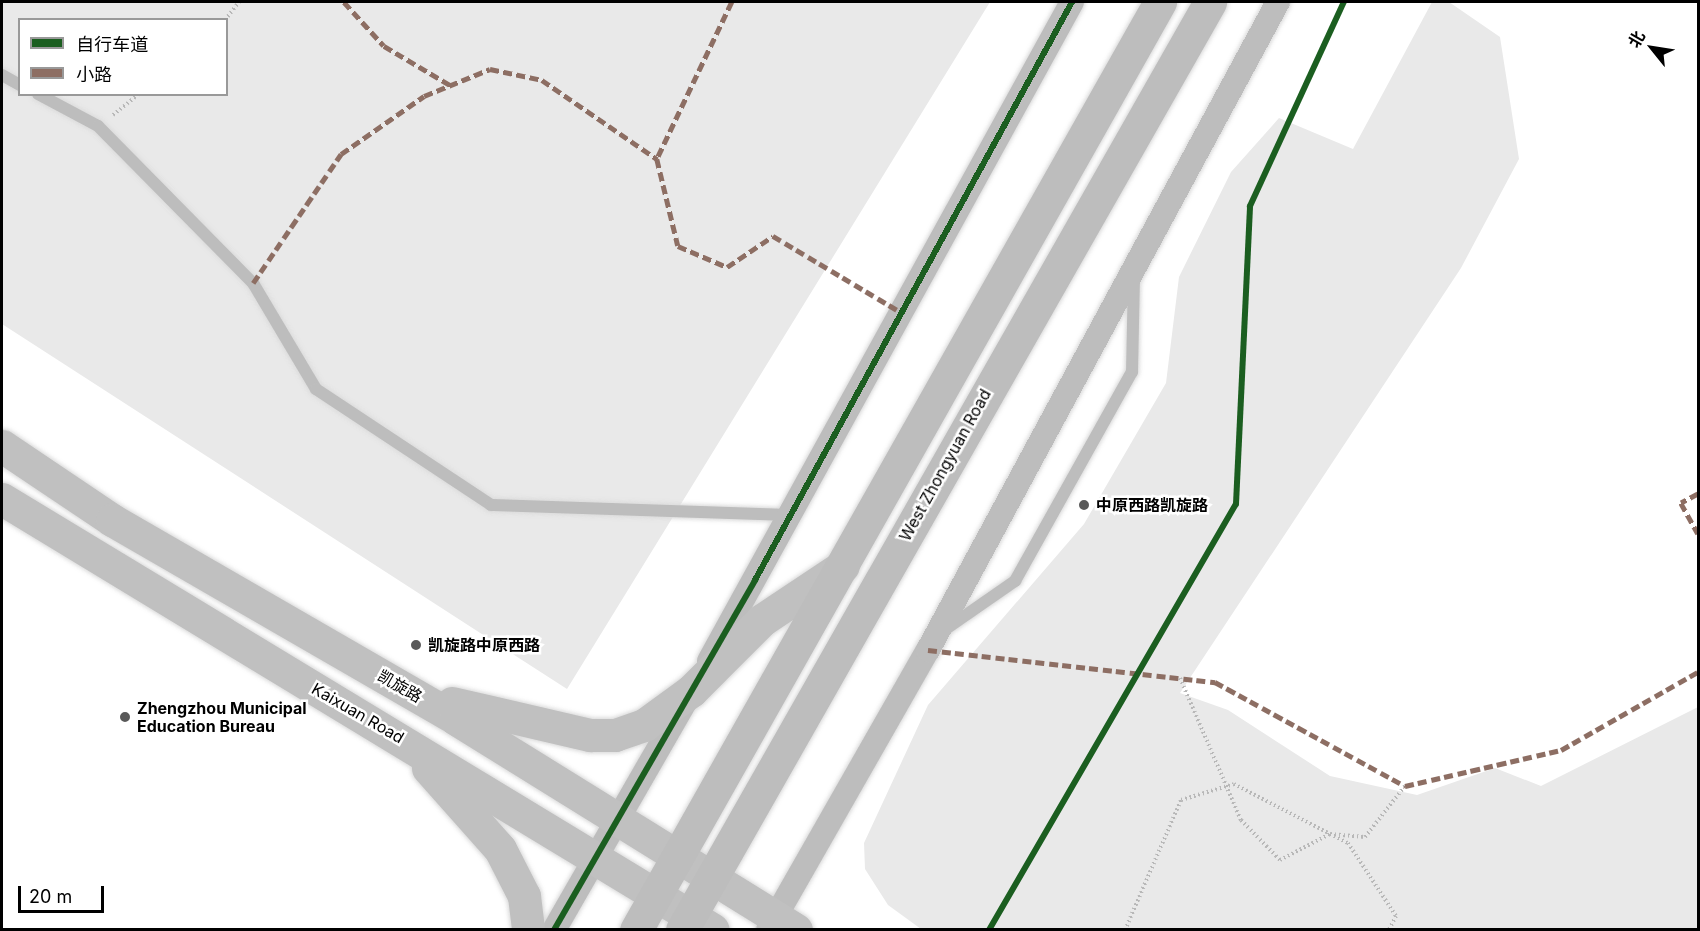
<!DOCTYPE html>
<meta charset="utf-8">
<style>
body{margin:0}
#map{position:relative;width:1700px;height:931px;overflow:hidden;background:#fff;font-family:Inter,"Noto Sans SC",sans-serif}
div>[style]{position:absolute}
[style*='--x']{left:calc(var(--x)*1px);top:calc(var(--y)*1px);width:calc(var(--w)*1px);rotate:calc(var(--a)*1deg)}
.green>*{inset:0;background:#e9e9e9}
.path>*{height:4px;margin-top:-2px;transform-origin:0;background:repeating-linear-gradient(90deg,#b8b8b8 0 1.5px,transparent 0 4.5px)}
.roads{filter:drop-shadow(0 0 2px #dbdbdb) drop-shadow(0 0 2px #dbdbdb)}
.lane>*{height:12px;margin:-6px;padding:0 6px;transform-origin:6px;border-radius:6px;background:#bdbdbd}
.street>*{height:24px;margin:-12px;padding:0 12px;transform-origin:12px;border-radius:12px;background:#bdbdbd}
.secondary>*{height:33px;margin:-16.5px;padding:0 16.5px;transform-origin:16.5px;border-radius:16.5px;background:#c0c0c0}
.primary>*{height:33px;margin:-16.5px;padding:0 16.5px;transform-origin:16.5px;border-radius:16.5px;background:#bdbdbd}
.quiet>*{height:4.5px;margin-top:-2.25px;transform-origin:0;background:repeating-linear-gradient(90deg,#8d6e63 0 9px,transparent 0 13.5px)}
.cycleway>*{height:6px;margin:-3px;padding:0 3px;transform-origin:3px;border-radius:3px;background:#1b5e20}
.dots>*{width:16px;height:16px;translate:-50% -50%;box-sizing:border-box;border:3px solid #fff;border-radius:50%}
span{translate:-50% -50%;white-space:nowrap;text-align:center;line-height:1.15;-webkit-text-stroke:5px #fff;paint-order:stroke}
.street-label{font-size:16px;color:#000}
.poi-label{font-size:16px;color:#000;font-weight:700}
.left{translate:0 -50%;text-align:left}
.frame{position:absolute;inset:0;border:3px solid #000;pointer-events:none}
.legend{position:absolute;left:18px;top:18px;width:210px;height:78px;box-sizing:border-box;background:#fff;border:2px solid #999;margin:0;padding:8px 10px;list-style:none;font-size:18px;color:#000}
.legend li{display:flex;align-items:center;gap:12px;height:30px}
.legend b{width:30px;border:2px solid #999}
.north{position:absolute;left:1622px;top:18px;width:60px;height:60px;-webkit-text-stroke:4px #fff;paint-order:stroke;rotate:300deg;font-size:16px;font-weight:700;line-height:24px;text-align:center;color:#000}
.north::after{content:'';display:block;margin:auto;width:21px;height:27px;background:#000;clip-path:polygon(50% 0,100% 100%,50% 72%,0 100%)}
.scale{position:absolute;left:18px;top:886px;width:86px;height:27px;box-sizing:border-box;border:3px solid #000;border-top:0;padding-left:8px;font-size:18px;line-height:21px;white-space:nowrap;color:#000;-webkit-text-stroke:4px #fff;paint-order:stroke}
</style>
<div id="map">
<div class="green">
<i style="clip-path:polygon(evenodd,2px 2px,990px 2px,567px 689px,2px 324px,2px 2px,20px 20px,226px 20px,226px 94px,20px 94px,20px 20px)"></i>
<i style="clip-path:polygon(1432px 2px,1449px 2px,1500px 37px,1519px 159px,1461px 268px,1180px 693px,1228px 710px,1330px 776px,1417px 795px,1495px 768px,1541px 786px,1698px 707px,1698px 929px,921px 929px,888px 905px,865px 869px,864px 843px,928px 705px,1084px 524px,1166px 383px,1179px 277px,1231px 172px,1279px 118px,1353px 149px)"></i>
</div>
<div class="path">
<i style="--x:225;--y:20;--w:23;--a:-52"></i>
<i style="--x:113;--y:115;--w:33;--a:-39"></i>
<i style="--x:1180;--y:678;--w:155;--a:66.8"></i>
<i style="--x:1241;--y:820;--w:56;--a:45.7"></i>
<i style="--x:1280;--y:860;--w:56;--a:-27.5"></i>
<i style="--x:1330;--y:834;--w:35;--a:5"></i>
<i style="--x:1365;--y:837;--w:65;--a:-51.9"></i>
<i style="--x:1125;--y:930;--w:142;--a:-66.7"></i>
<i style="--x:1181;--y:800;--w:55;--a:-16.8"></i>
<i style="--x:1234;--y:784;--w:128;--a:27.4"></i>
<i style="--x:1348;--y:843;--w:87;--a:56.7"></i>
<i style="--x:1396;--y:916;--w:16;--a:117"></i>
</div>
<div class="roads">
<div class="lane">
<i style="--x:2;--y:75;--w:21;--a:29"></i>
<i style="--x:38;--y:94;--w:68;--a:28.1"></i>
<i style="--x:98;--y:126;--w:221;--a:45.4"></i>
<i style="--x:253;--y:283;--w:123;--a:59.3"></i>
<i style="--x:316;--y:389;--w:210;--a:33.5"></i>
<i style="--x:491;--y:505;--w:300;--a:1.9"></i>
<i style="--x:943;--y:631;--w:88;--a:-34.8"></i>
<i style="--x:1015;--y:581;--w:240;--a:-60.8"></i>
<i style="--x:1132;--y:372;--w:93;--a:-88.8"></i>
</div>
<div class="street">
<i style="--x:709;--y:661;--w:752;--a:-61.15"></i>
<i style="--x:554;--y:930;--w:269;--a:-60.1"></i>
<i style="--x:768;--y:930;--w:322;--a:-60.3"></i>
<i style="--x:928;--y:650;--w:736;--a:-61.63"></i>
</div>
<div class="secondary">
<i style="--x:2;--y:446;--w:133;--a:33.9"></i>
<i style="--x:112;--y:520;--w:397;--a:30"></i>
<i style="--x:456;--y:719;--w:400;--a:31.8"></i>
<i style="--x:2;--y:499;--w:831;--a:31.22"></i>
<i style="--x:452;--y:703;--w:142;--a:13.1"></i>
<i style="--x:590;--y:735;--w:25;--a:0"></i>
<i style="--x:615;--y:735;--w:31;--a:-19"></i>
<i style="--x:644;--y:725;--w:58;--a:-35.9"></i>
<i style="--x:691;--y:691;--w:100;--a:-45"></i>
<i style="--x:762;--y:620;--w:97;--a:-33.7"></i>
<i style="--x:428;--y:768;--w:108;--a:48.4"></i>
<i style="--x:500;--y:849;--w:53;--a:62.9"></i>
<i style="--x:524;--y:896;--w:34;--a:83"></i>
</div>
<div class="primary">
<i style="--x:636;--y:930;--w:1066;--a:-60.55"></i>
<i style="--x:682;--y:930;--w:1068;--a:-60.36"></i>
</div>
</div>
<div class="quiet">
<i style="--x:344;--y:2;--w:59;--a:47.7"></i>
<i style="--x:384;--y:46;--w:77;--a:30.6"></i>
<i style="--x:732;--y:2;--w:174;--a:115.5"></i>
<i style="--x:657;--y:159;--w:89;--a:76.4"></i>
<i style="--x:678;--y:246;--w:53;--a:23.2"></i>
<i style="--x:727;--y:267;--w:55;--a:-34"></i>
<i style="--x:773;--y:236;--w:150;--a:30.8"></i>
<i style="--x:253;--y:283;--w:156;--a:-55.7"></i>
<i style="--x:341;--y:154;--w:101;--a:-34.9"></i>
<i style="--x:424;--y:96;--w:71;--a:-22.2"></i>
<i style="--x:490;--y:69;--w:53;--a:11.9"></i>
<i style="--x:542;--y:80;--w:140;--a:34.5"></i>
<i style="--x:1698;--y:494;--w:19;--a:152"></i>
<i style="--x:1681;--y:503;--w:35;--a:61"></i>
<i style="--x:928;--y:650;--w:289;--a:6.4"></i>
<i style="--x:1215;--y:682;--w:217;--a:28.7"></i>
<i style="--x:1405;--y:786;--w:160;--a:-13"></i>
<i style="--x:1561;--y:750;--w:158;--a:-29.7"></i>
</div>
<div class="cycleway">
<i style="--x:554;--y:930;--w:404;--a:-60.1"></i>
<i style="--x:755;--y:580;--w:659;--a:-61.26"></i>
<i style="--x:989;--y:930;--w:492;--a:-59.9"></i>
<i style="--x:1236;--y:504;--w:298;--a:-87.3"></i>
<i style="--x:1250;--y:206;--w:225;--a:-65.3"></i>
</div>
<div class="dots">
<i style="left:1084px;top:505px;background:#595959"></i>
<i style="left:416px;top:645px;background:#595959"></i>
<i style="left:125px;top:717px;background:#595959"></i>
</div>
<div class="street-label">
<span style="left:945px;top:465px;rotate:-61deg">West Zhongyuan Road</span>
<span style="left:400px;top:686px;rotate:30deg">凯旋路</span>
<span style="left:358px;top:713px;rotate:30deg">Kaixuan Road</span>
</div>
<div class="poi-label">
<span class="left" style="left:1096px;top:505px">中原西路凯旋路</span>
<span class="left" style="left:428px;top:645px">凯旋路中原西路</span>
<span class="left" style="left:137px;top:717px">Zhengzhou Municipal<br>Education Bureau</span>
</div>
<div class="frame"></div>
<ul class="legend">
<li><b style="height:8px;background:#1b5e20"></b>自行车道</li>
<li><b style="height:8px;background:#8d6e63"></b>小路</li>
</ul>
<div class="north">北</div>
<div class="scale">20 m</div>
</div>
